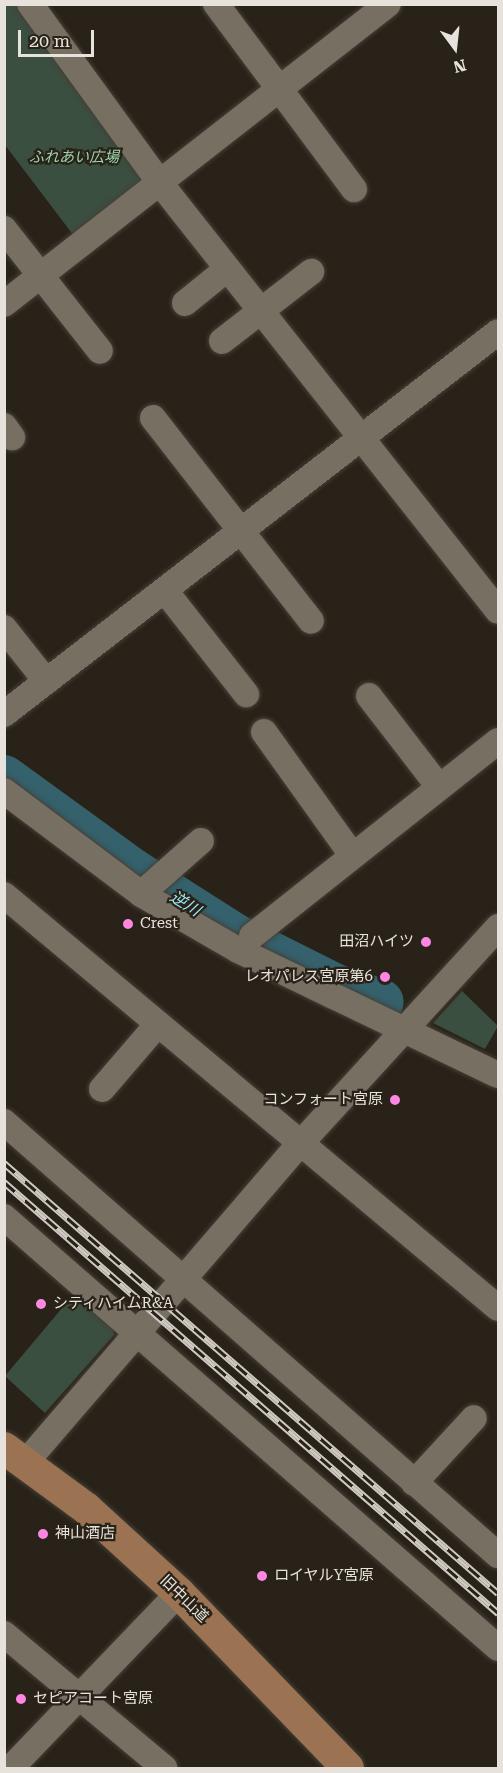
<!DOCTYPE html>
<meta charset="utf-8">
<style>
body{margin:0}
#map{position:relative;width:503px;height:1773px;overflow:hidden;background:#292218;font-family:"Roboto Serif","Noto Sans JP",serif}
div>[style]{position:absolute}
[style*='--x']{left:calc(var(--x)*1px);top:calc(var(--y)*1px);width:calc(var(--w)*1px);rotate:calc(var(--a)*1deg)}
.green>*{inset:0;background:#3b4f41}
.river>*{height:46px;margin:-23px;padding:0 23px;transform-origin:23px;border-radius:23px;background:#34616c}
.roads{filter:drop-shadow(0 0 2px #453f37) drop-shadow(0 0 2px #453f37)}
.minor>*{height:26px;margin:-13px;padding:0 13px;transform-origin:13px;border-radius:13px;background:#776f62}
.major>*{height:32px;margin:-16px;padding:0 16px;transform-origin:16px;border-radius:16px;background:#9c7352}
.rail>*{height:7px;margin-top:-3.5px;transform-origin:0;background:repeating-linear-gradient(90deg,#292218 0 14px,#cec9c2 0 28px);box-sizing:border-box;border-block:2px solid #cec9c2}
.dots>*{width:16px;height:16px;translate:-50% -50%;box-sizing:border-box;border:3px solid #292218;border-radius:50%}
span{translate:-50% -50%;white-space:nowrap;text-align:center;line-height:1.15;-webkit-text-stroke:4.5px #292218;paint-order:stroke}
.park-label{font-size:15px;color:#9bd6ad;font-style:italic}
.poi-label{font-size:15px;color:#e7e2db}
.left{translate:0 -50%;text-align:left}
.right{translate:-100% -50%;text-align:right}
.street-label{font-size:15px;color:#e7e2db}
.water-label{font-size:16px;color:#9aebfe;font-style:italic}
.frame{position:absolute;inset:0;border:6px solid #e7e2db;pointer-events:none}
.north{position:absolute;left:425px;top:18px;width:60px;height:60px;-webkit-text-stroke:4px #292218;paint-order:stroke;rotate:165deg;font-size:16px;font-weight:700;line-height:24px;text-align:center;color:#e7e2db}
.north::after{content:'';display:block;margin:auto;width:21px;height:27px;background:#e7e2db;clip-path:polygon(50% 0,100% 100%,50% 72%,0 100%)}
.scale{position:absolute;left:18px;top:30px;width:76px;height:27px;box-sizing:border-box;border:3px solid #e7e2db;border-top:0;padding-left:8px;font-size:18px;line-height:21px;white-space:nowrap;color:#e7e2db;-webkit-text-stroke:4px #292218;paint-order:stroke}
</style>
<div id="map">
<div class="green">
<i style="clip-path:polygon(5px 5px,18px 5px,149px 177px,74px 236px,5px 145px)"></i>
<i style="clip-path:polygon(462px 991px,498px 1026px,485px 1049px,433px 1023px)"></i>
<i style="clip-path:polygon(73px 1295px,112px 1323px,114px 1335px,45px 1413px,5px 1376px)"></i>
</div>
<div class="river">
<i style="--x:4;--y:778;--w:158;--a:36"></i>
<i style="--x:132;--y:871;--w:121;--a:32.5"></i>
<i style="--x:234;--y:936;--w:114;--a:26.6"></i>
<i style="--x:336;--y:987;--w:47;--a:18.4"></i>
</div>
<div class="roads">
<div class="minor">
<i style="--x:30;--y:4;--w:221;--a:54"></i>
<i style="--x:160;--y:183;--w:545;--a:51.7"></i>
<i style="--x:216;--y:4;--w:231;--a:53.3"></i>
<i style="--x:4;--y:229;--w:155;--a:51.8"></i>
<i style="--x:185;--y:303;--w:54;--a:-39"></i>
<i style="--x:4;--y:304;--w:487;--a:-38"></i>
<i style="--x:222;--y:341;--w:113;--a:-37.8"></i>
<i style="--x:153;--y:418;--w:257;--a:52.1"></i>
<i style="--x:4;--y:426;--w:14;--a:54"></i>
<i style="--x:166;--y:592;--w:130;--a:51.9"></i>
<i style="--x:4;--y:628;--w:68;--a:51.6"></i>
<i style="--x:369;--y:696;--w:115;--a:52.4"></i>
<i style="--x:4;--y:714;--w:624;--a:-37.71"></i>
<i style="--x:264;--y:732;--w:151;--a:54.4"></i>
<i style="--x:4;--y:791;--w:171;--a:36.9"></i>
<i style="--x:141;--y:894;--w:112;--a:30"></i>
<i style="--x:238;--y:950;--w:288;--a:25.7"></i>
<i style="--x:141;--y:894;--w:80;--a:-41.5"></i>
<i style="--x:4;--y:895;--w:644;--a:39.9"></i>
<i style="--x:252;--y:936;--w:314;--a:-38.4"></i>
<i style="--x:102;--y:1089;--w:86;--a:-49.3"></i>
<i style="--x:4;--y:1122;--w:657;--a:41.24"></i>
<i style="--x:4;--y:1217;--w:656;--a:41.1"></i>
<i style="--x:26;--y:1462;--w:420;--a:-49.3"></i>
<i style="--x:300;--y:1144;--w:294;--a:-47.6"></i>
<i style="--x:414;--y:1483;--w:88;--a:-47.3"></i>
<i style="--x:4;--y:1634;--w:209;--a:39.9"></i>
<i style="--x:11;--y:1768;--w:243;--a:-46.2"></i>
</div>
<div class="major">
<i style="--x:4;--y:1448;--w:103;--a:36.3"></i>
<i style="--x:87;--y:1509;--w:125;--a:42.4"></i>
<i style="--x:179;--y:1593;--w:243;--a:46"></i>
</div>
</div>
<div class="rail">
<i style="--x:4;--y:1163;--w:655;--a:41.04"></i>
<i style="--x:4;--y:1182;--w:656;--a:41.1"></i>
</div>
<div class="dots">
<i style="left:128px;top:924px;background:#fd86e1"></i>
<i style="left:426px;top:942px;background:#fd86e1"></i>
<i style="left:385px;top:977px;background:#fd86e1"></i>
<i style="left:395px;top:1100px;background:#fd86e1"></i>
<i style="left:41px;top:1304px;background:#fd86e1"></i>
<i style="left:43px;top:1534px;background:#fd86e1"></i>
<i style="left:262px;top:1576px;background:#fd86e1"></i>
<i style="left:21px;top:1699px;background:#fd86e1"></i>
</div>
<div class="park-label">
<span style="left:74px;top:158px">ふれあい広場</span>
</div>
<div class="poi-label">
<span class="left" style="left:140px;top:924px">Crest</span>
<span class="right" style="left:414px;top:942px">田沼ハイツ</span>
<span class="right" style="left:373px;top:977px">レオパレス宮原第6</span>
<span class="right" style="left:383px;top:1100px">コンフォート宮原</span>
<span class="left" style="left:53px;top:1304px">シティハイムR&amp;A</span>
<span class="left" style="left:55px;top:1534px">神山酒店</span>
<span class="left" style="left:274px;top:1576px">ロイヤルY宮原</span>
<span class="left" style="left:33px;top:1699px">セピアコート宮原</span>
</div>
<div class="street-label">
<span style="left:184px;top:1599px;rotate:44deg">旧中山道</span>
</div>
<div class="water-label">
<span style="left:185px;top:904px;rotate:32deg">逆川</span>
</div>
<div class="frame"></div>
<div class="north">N</div>
<div class="scale">20 m</div>
</div>
